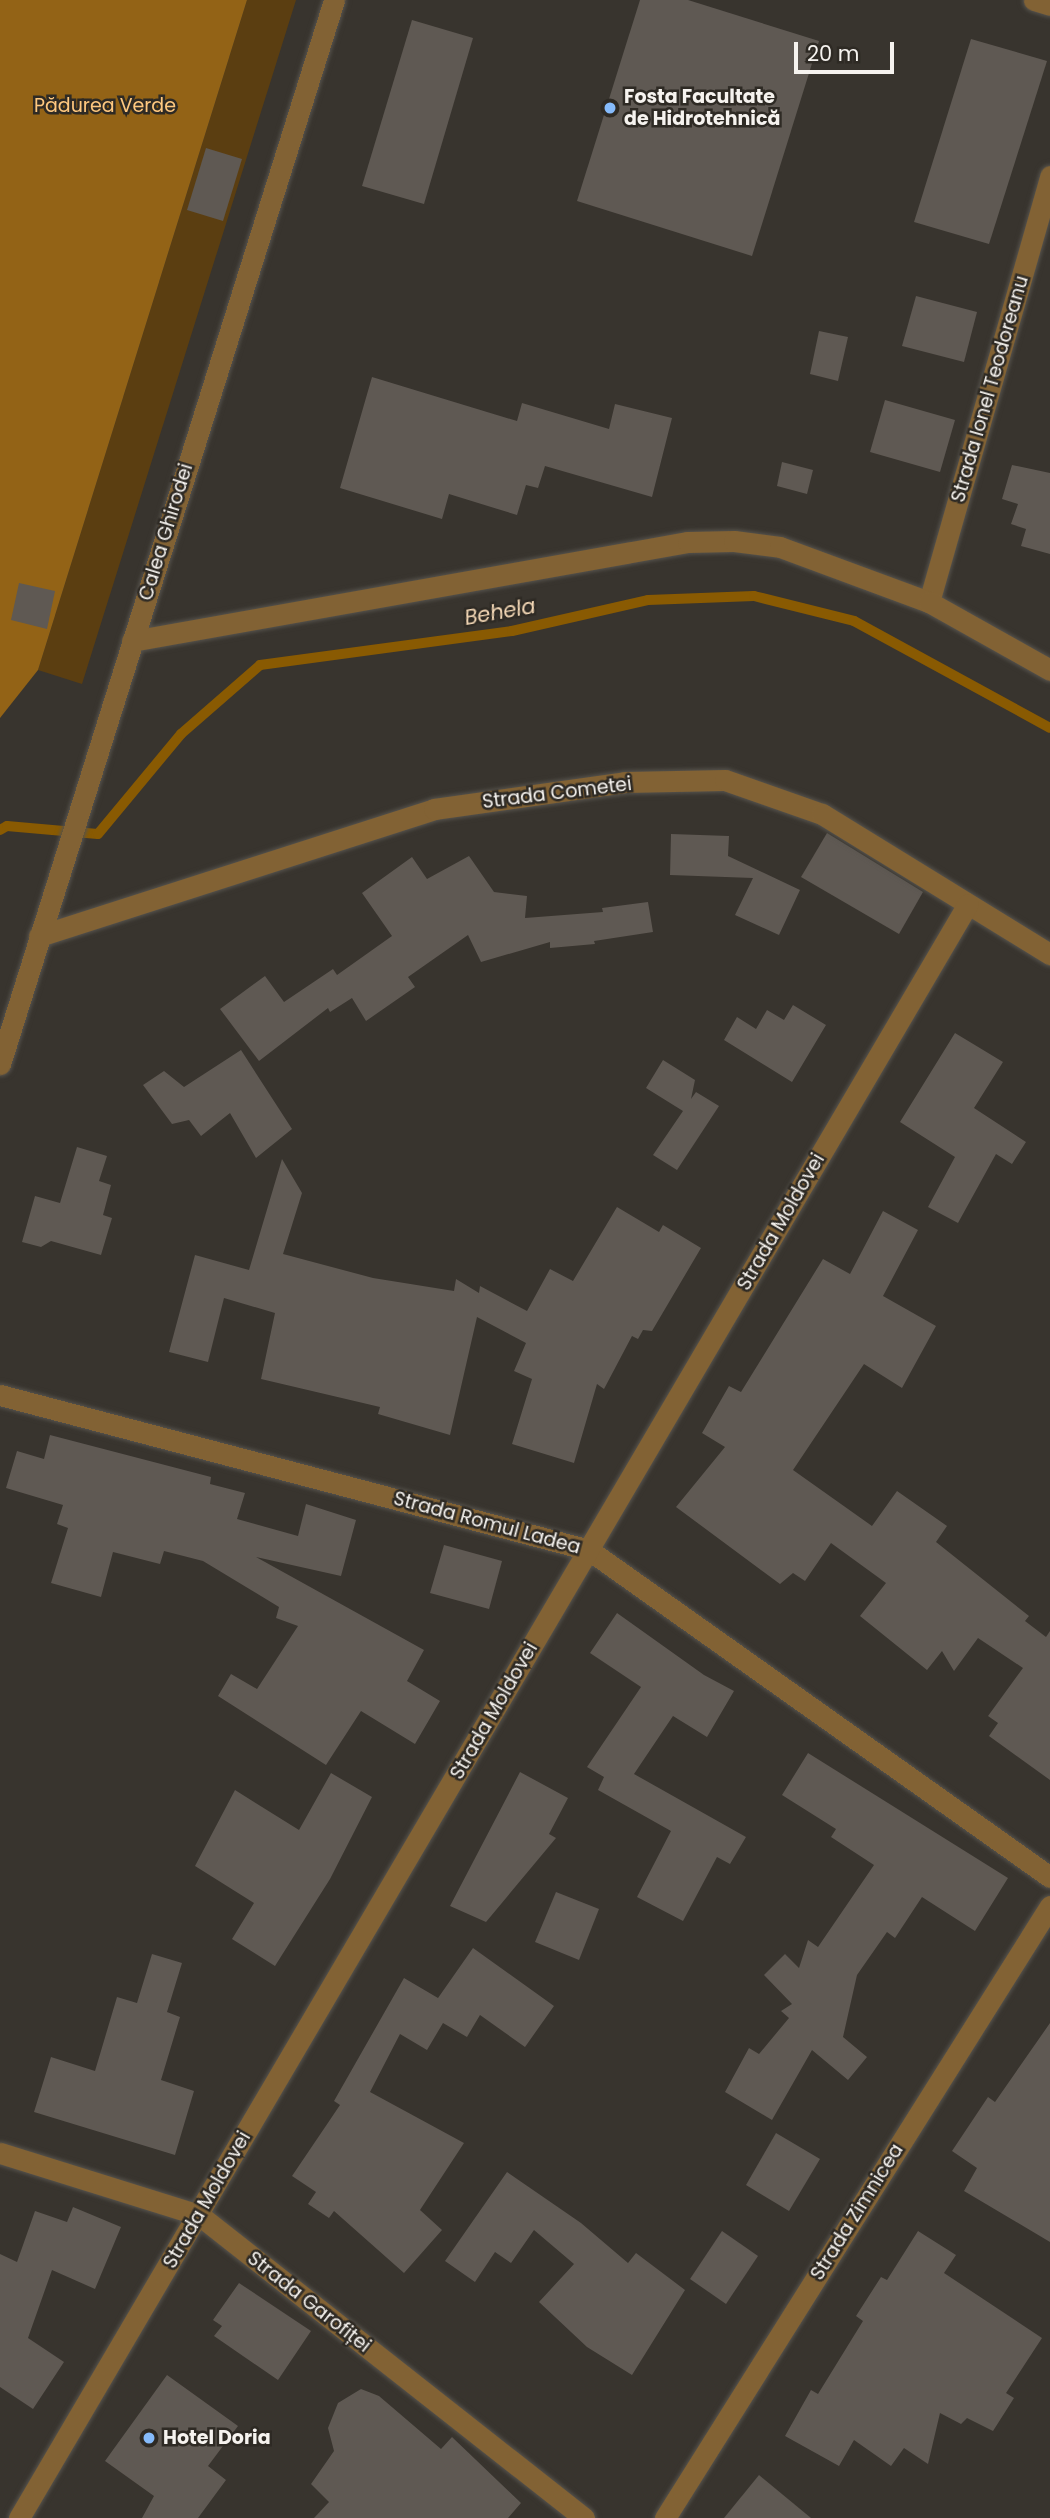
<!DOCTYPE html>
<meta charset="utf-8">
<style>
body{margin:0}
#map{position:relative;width:1050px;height:2518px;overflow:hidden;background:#38342e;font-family:Poppins,sans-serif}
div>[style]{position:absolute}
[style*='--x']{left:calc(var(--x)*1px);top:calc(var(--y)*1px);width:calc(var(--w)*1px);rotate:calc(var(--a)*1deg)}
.green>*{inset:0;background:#5b3e11}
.forest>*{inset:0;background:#936316}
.stream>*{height:10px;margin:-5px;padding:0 5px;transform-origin:5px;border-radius:5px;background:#895a02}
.building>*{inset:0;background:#5f5953}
.roads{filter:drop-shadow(0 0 2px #56534d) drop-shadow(0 0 2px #56534d)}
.minor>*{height:21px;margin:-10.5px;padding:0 10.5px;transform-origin:10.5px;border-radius:10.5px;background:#826234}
.dots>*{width:19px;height:19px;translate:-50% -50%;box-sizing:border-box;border:4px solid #2e2a24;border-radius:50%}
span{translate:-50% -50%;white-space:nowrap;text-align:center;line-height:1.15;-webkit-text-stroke:5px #2e2a24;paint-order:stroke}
.poi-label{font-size:19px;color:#f6f3ef;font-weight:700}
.left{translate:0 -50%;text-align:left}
.park-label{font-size:19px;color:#fec87f}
.street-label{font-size:19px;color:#f6f3ef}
.water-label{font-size:21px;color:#f5d9b7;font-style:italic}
.scale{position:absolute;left:794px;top:42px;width:100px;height:32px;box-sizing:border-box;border:4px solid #f6f3ef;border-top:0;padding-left:9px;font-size:21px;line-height:24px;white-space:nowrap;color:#f6f3ef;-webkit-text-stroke:5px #2e2a24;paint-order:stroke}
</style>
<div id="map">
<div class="green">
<i style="clip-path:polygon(247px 0,296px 0,82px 684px,38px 670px)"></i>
</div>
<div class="forest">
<i style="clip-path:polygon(0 0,247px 0,38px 670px,0 718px)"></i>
</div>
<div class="stream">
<i style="--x:0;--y:830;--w:8;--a:-30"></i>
<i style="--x:7;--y:826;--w:91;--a:5"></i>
<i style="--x:98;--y:834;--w:130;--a:-50.3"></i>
<i style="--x:181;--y:734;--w:105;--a:-41.1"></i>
<i style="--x:260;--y:665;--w:254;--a:-7.7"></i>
<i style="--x:512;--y:631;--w:139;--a:-12.8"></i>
<i style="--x:648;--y:600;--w:106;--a:-2.2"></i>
<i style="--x:754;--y:596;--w:103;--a:14"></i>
<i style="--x:854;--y:621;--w:223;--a:28.6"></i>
</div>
<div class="building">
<i style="clip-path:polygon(640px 0,688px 0,819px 41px,752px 256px,577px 201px)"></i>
<i style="clip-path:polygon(412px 20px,473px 38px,424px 204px,362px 186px)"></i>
<i style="clip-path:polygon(971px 39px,1047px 61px,989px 244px,914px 222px)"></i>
<i style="clip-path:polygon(206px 148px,242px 159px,223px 221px,187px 210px)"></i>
<i style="clip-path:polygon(916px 296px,977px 312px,964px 362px,902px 346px)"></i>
<i style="clip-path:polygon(819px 331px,848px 337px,838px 381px,810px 374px)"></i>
<i style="clip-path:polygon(372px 377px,517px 421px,522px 403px,609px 429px,615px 404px,672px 418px,652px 497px,545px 466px,538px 488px,526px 485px,517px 515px,449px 494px,442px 519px,340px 488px)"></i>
<i style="clip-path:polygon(885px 400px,955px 420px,940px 472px,870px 452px)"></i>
<i style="clip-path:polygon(782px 462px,813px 470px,807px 494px,777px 486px)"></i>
<i style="clip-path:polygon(1012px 465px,1050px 473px,1050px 554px,1021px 546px,1026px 529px,1011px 524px,1018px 504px,1002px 499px)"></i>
<i style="clip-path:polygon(19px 583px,55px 591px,47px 629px,11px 620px)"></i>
<i style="clip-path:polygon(827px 833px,923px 892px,899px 934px,801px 877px)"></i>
<i style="clip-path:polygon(671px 834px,729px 836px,728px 856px,800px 890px,779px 935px,735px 915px,753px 878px,670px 875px)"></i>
<i style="clip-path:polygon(469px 856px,494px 892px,527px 896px,525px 918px,603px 912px,602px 908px,648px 902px,653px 932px,594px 941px,595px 944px,550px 948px,550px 942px,481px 962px,468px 935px,408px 977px,415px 987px,366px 1021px,352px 998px,330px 1012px,328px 1008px,259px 1061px,220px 1009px,265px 976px,284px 1002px,333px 969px,337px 975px,392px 936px,362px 893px,412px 857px,427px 879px)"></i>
<i style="clip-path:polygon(793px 1005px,826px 1025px,792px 1082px,724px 1040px,737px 1017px,756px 1029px,767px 1010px,784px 1020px)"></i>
<i style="clip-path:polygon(955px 1033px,1003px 1062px,974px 1108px,1026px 1142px,1012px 1164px,996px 1154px,958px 1223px,928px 1207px,955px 1157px,900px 1122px)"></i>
<i style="clip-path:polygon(241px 1050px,292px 1129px,256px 1158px,230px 1113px,201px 1136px,189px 1120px,172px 1124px,143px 1085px,164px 1071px,184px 1087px)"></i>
<i style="clip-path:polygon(663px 1060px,695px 1080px,691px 1099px,696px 1092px,719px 1106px,677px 1170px,653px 1155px,683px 1111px,646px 1088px)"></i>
<i style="clip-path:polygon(77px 1147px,107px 1156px,99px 1181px,111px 1185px,103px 1215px,112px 1218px,101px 1255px,51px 1241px,41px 1247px,22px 1242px,35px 1196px,60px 1203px)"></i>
<i style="clip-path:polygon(282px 1159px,302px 1193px,283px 1254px,373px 1278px,454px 1291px,456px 1279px,479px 1293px,480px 1286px,527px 1311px,550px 1269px,573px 1281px,617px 1207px,659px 1232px,663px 1225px,701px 1248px,652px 1331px,643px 1330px,638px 1339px,632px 1336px,604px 1389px,597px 1384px,574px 1463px,512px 1444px,532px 1379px,514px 1371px,526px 1343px,477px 1317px,450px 1435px,378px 1414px,380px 1407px,261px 1379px,275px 1313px,224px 1298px,208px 1362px,169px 1352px,195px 1255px,249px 1270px)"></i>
<i style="clip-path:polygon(883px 1211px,918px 1230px,883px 1296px,936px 1326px,902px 1388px,864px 1364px,793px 1470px,872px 1526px,897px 1491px,947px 1526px,936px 1542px,1029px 1616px,1025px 1621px,1046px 1637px,1050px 1631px,1050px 1780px,989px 1736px,998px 1723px,988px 1716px,1023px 1668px,978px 1638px,954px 1671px,942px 1651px,927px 1670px,860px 1616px,886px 1583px,831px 1543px,805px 1581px,793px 1573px,780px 1584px,676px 1507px,725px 1447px,702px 1433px,729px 1386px,741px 1392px,823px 1259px,850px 1274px)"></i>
<i style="clip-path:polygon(50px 1435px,211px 1477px,210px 1484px,245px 1493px,237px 1519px,298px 1536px,306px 1504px,356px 1520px,341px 1576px,256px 1557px,424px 1650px,407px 1681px,440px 1701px,415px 1744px,361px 1711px,326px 1765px,218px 1696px,231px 1674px,257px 1689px,298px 1626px,276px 1618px,279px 1607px,203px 1561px,164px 1551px,160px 1564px,113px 1552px,101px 1597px,51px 1583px,68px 1528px,57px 1524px,63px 1505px,6px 1488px,17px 1451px,44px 1459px)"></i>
<i style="clip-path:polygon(444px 1545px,502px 1561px,489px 1609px,430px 1593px)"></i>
<i style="clip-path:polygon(617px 1613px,704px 1675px,734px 1691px,707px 1737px,673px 1716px,634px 1774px,746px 1837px,730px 1864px,717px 1857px,683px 1921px,637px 1897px,671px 1831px,598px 1790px,604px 1777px,587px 1767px,641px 1687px,590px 1653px)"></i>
<i style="clip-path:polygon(808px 1753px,1008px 1878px,975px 1931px,922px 1897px,895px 1938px,887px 1932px,857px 1975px,843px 2037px,867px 2057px,848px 2080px,812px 2050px,772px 2120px,725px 2092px,749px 2048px,759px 2054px,789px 2018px,781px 2011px,792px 2004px,764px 1975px,785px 1954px,799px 1968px,808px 1940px,818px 1947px,874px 1865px,831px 1837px,836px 1829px,782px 1795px)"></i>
<i style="clip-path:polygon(520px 1772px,568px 1798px,549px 1834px,556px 1838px,486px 1922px,450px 1906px)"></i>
<i style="clip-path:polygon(331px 1773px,372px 1797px,330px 1879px,275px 1966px,232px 1939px,254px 1903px,195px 1866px,235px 1790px,299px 1830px)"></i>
<i style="clip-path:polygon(556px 1892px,599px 1909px,579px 1960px,535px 1942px)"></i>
<i style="clip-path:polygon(473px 1948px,554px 2006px,525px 2047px,480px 2015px,467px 2037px,443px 2023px,427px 2050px,400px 2034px,370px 2092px,464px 2143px,420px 2210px,442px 2230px,404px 2273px,334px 2211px,329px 2218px,308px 2204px,316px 2192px,292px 2176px,340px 2105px,334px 2101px,404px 1978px,438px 1998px)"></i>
<i style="clip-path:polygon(152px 1954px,182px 1963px,167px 2012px,180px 2017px,161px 2080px,194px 2091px,175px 2155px,34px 2112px,51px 2057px,95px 2071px,117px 1997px,137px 2003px)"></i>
<i style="clip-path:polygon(1050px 2023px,1050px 2242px,964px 2191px,977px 2168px,952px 2151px,988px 2097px,995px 2102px)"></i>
<i style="clip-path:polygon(776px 2133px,820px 2159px,789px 2211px,746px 2185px)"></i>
<i style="clip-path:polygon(507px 2172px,581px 2223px,628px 2263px,636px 2253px,685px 2290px,632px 2375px,587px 2347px,539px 2302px,574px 2264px,534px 2230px,511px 2263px,495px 2252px,475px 2282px,445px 2261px)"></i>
<i style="clip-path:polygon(73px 2207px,121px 2227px,95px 2289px,52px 2270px,28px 2338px,64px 2362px,33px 2409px,0 2387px,0 2254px,17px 2262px,35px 2211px,67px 2222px)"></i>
<i style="clip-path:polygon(722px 2231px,758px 2256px,726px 2304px,690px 2279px)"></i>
<i style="clip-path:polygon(918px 2231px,956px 2255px,944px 2273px,1042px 2338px,1006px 2393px,1014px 2398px,993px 2431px,967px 2418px,961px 2424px,940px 2413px,928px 2464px,904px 2448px,891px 2466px,854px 2440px,839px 2466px,785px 2436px,811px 2390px,818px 2394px,863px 2321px,856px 2316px,881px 2277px,887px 2280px)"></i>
<i style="clip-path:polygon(239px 2283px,311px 2331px,278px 2380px,214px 2336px,222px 2326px,213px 2320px)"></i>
<i style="clip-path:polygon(167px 2375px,238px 2426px,208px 2466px,226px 2480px,198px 2518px,142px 2518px,154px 2496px,105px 2461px)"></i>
<i style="clip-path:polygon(361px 2389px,379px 2396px,441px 2449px,452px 2437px,521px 2503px,508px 2518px,314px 2518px,329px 2502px,311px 2484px,334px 2451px,328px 2428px,338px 2403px)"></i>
<i style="clip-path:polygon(759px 2475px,811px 2518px,724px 2518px)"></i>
</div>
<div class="roads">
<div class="minor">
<i style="--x:1034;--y:0;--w:17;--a:17"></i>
<i style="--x:929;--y:602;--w:443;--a:-74.1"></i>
<i style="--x:132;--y:641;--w:565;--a:-10.1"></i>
<i style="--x:688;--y:542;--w:46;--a:-1.2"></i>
<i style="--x:734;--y:541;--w:46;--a:7.4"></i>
<i style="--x:780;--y:547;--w:159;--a:20.3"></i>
<i style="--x:929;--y:602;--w:139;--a:29.3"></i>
<i style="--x:39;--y:936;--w:415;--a:-17.8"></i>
<i style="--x:434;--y:809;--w:193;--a:-8"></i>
<i style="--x:625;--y:782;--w:100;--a:-1.1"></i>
<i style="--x:725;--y:780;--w:103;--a:19.3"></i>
<i style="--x:822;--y:814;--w:268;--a:31.6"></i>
<i style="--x:0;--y:1064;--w:1115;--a:-72.57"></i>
<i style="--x:0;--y:1395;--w:609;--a:14.74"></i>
<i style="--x:589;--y:1550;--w:565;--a:35.35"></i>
<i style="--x:0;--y:2153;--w:208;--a:17.3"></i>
<i style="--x:199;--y:2215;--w:490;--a:38.2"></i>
<i style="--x:19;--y:2518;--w:1872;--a:-59.55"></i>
<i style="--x:665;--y:2518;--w:723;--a:-57.83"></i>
</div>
</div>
<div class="dots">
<i style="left:610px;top:108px;background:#86bbfb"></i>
<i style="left:149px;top:2438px;background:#86bbfb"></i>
</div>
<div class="poi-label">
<span class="left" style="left:624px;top:108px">Fosta Facultate<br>de Hidrotehnică</span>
<span class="left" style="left:163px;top:2438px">Hotel Doria</span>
</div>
<div class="park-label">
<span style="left:105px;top:106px">Pădurea Verde</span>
</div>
<div class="street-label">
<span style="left:990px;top:389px;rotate:-74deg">Strada Ionel Teodoreanu</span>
<span style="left:166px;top:532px;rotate:-73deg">Calea Ghirodei</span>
<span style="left:557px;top:793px;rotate:-7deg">Strada Cometei</span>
<span style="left:781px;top:1222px;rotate:-60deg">Strada Moldovei</span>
<span style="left:487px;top:1523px;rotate:15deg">Strada Romul Ladea</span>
<span style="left:494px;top:1711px;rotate:-60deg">Strada Moldovei</span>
<span style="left:207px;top:2200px;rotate:-60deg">Strada Moldovei</span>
<span style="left:857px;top:2212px;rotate:-58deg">Strada Zimnicea</span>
<span style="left:309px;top:2302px;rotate:38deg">Strada Garofiței</span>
</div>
<div class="water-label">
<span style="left:500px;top:612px;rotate:-10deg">Behela</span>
</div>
<div class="scale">20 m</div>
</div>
